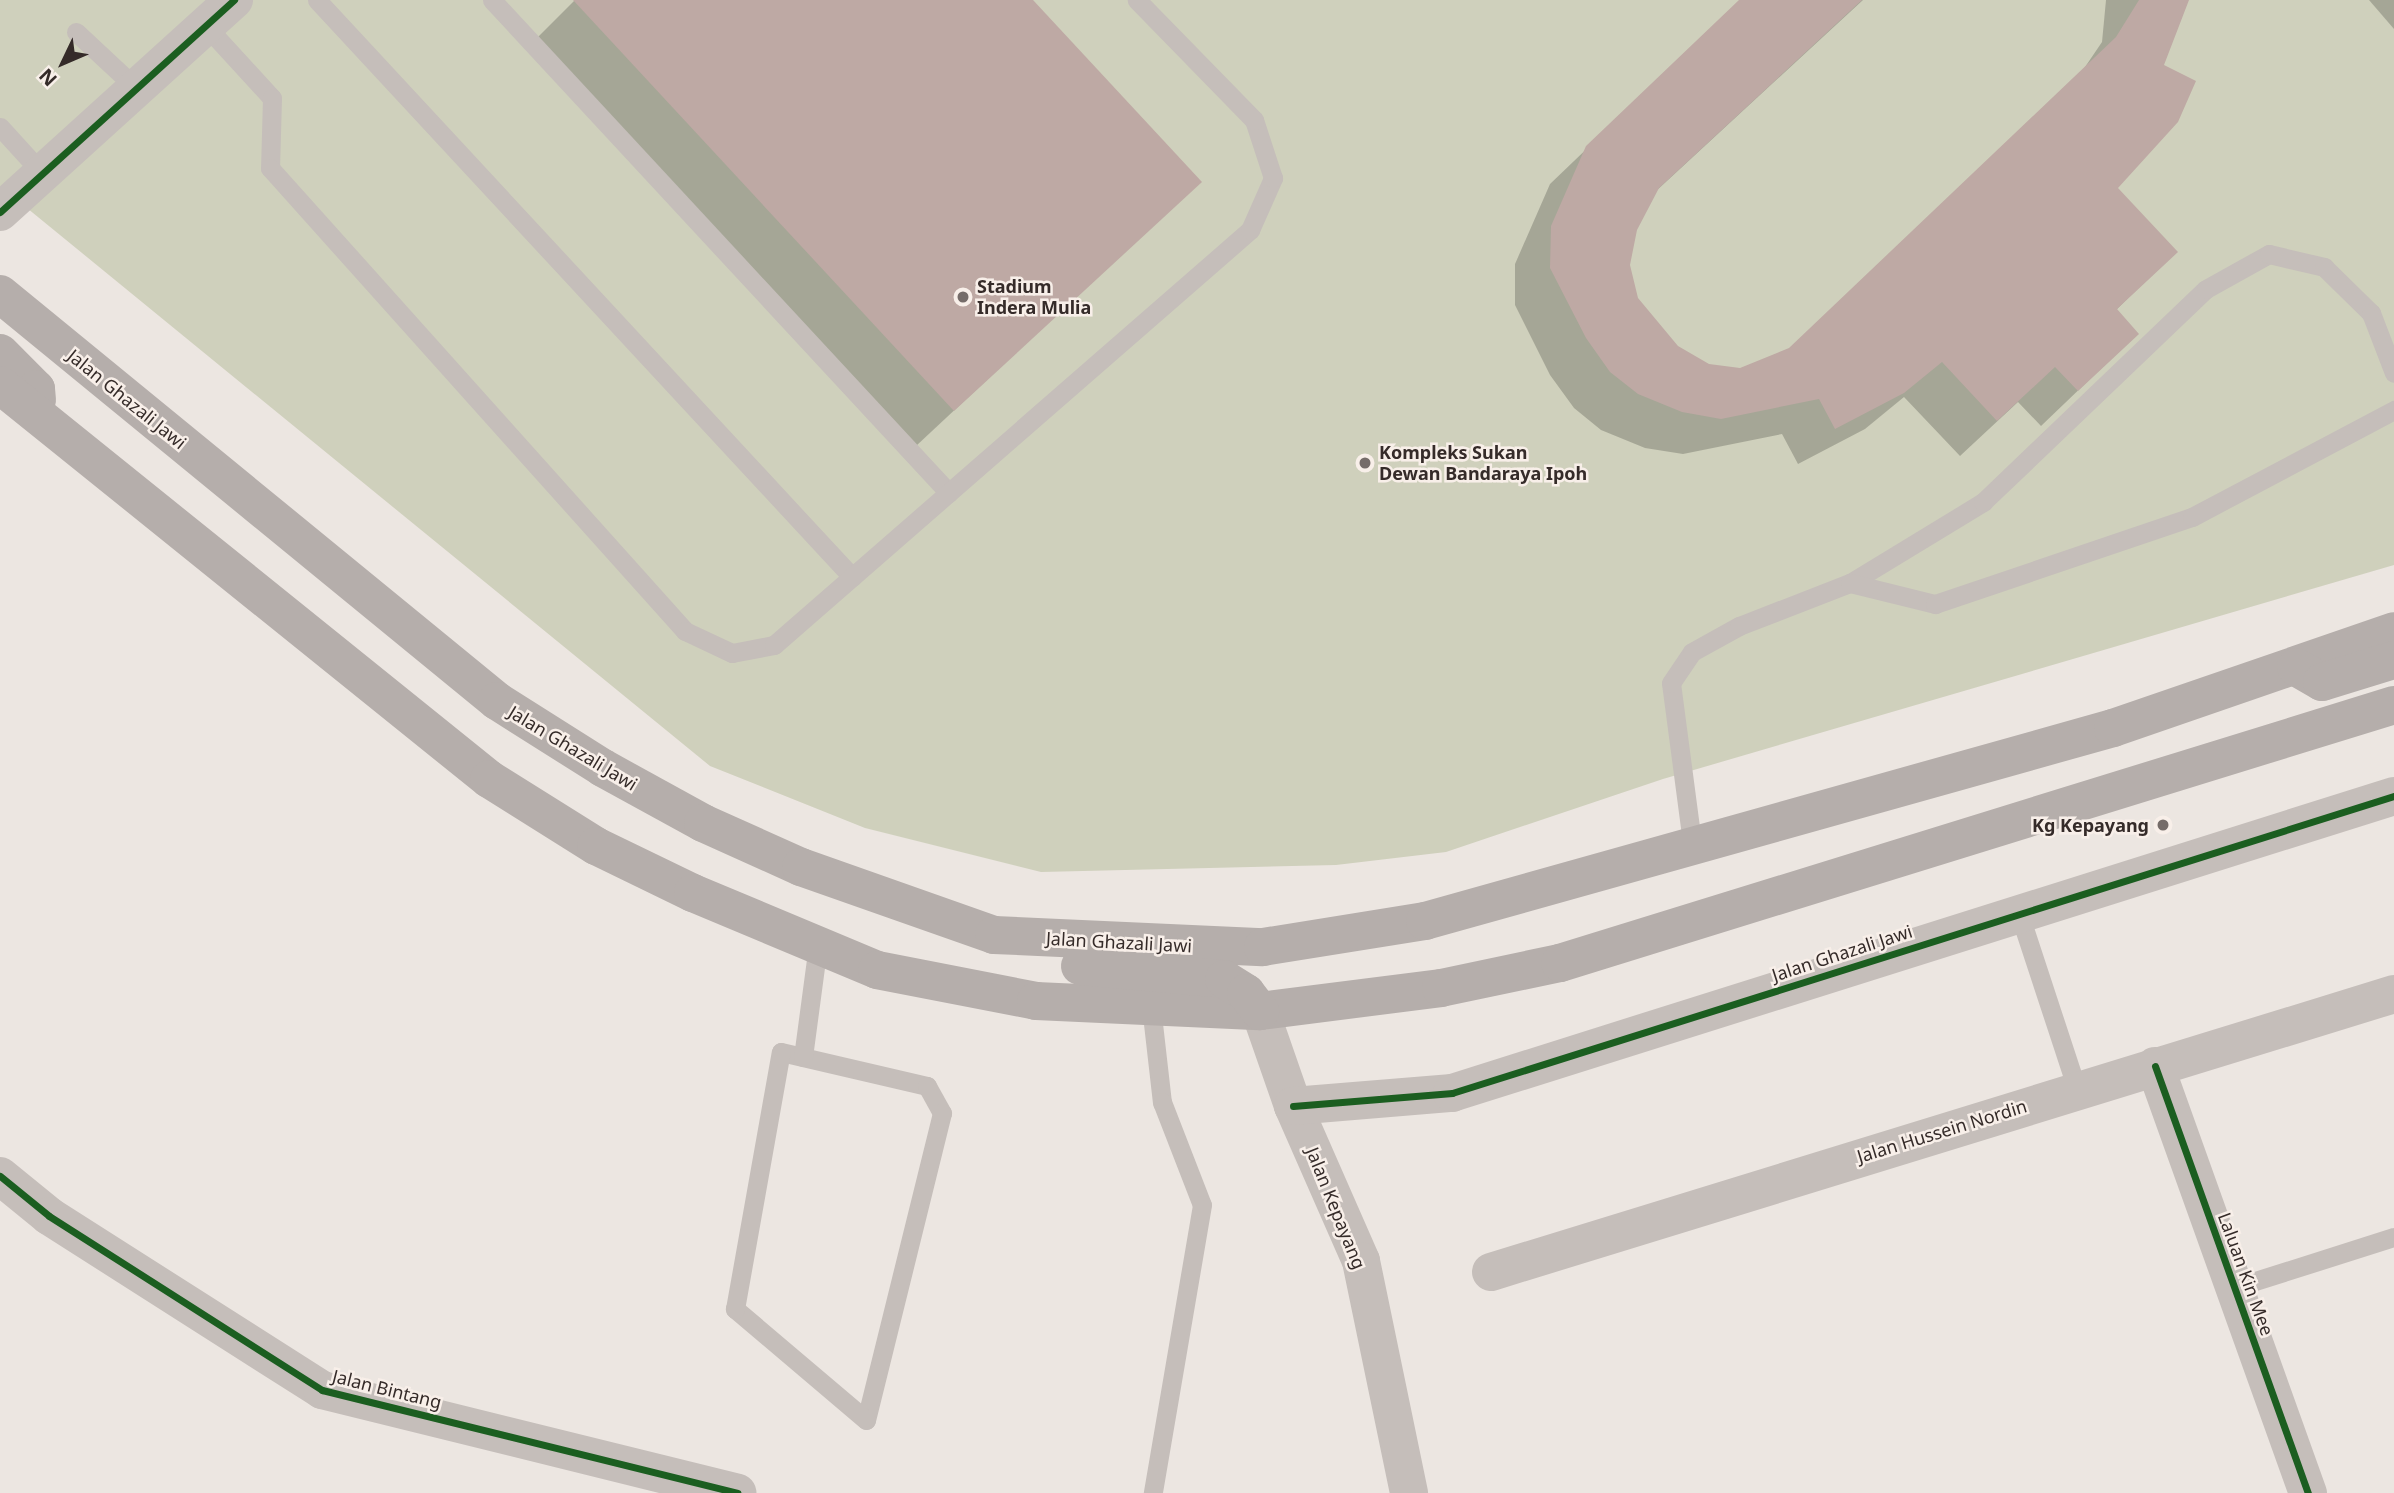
<!DOCTYPE html>
<style>
body{margin:0}
#map{position:relative;width:2394px;height:1493px;overflow:hidden;background:#ece6e1;font-family:"Noto Sans",sans-serif}
div>[style]{position:absolute}
[style*='--x']{left:calc(var(--x)*1px);top:calc(var(--y)*1px);width:calc(var(--w)*1px);rotate:calc(var(--a)*1deg)}
.green>*{inset:0;background:#cfd0bc}
.shadow>*{inset:0;background:#0003}
.building>*{inset:0;background:#bea9a4}
.service>*{height:19px;margin:-9.5px;padding:0 9.5px;transform-origin:9.5px;border-radius:9.5px;background:#c5beba}
.minor>*{height:38px;margin:-19px;padding:0 19px;transform-origin:19px;border-radius:19px;background:#c5beba}
.secondary>*{height:38px;margin:-19px;padding:0 19px;transform-origin:19px;border-radius:19px;background:#b5aeab}
.cycleway>*{height:7px;margin:-3.5px;padding:0 3.5px;transform-origin:3.5px;border-radius:3.5px;background:#1b5e20}
.dots>*{width:19px;height:19px;translate:-50% -50%;box-sizing:border-box;border:4px solid #f8efe9;border-radius:50%}
span{translate:-50% -50%;white-space:nowrap;text-align:center;line-height:1.15;-webkit-text-stroke:5px #f8efe9;paint-order:stroke}
.poi-label{font-size:18px;color:#352b29;font-weight:700}
.left{translate:0 -50%;text-align:left}
.right{translate:-100% -50%;text-align:right}
.street-label{font-size:18px;color:#352b29}
.north{position:absolute;left:28px;top:28px;width:70px;height:70px;-webkit-text-stroke:5px #f8efe9;paint-order:stroke;rotate:226deg;font-size:19px;font-weight:700;line-height:28px;text-align:center;color:#352b29}
.north::after{content:'';display:block;margin:auto;width:24px;height:32px;background:#352b29;clip-path:polygon(50% 0,100% 100%,50% 72%,0 100%)}
</style>
<div id="map">
<div class="green">
<i style="clip-path:polygon(0 0,2394px 0,2394px 565px,1663px 779px,1446px 852px,1336px 865px,1041px 872px,865px 828px,710px 766px,0 186px)"></i>
</div>
<div class="shadow">
<i style="clip-path:polygon(575px 0,1031px 0,1199px 182px,916px 446px,538px 37px)"></i>
<i style="clip-path:polygon(1742px 0,1863px 0,1655px 192px,1636px 230px,1628px 265px,1636px 299px,1676px 347px,1709px 366px,1740px 369px,1790px 349px,2083px 70px,2102px 42px,2106px 0,2186px 0,2116px 188px,2175px 252px,2115px 311px,2137px 334px,2041px 426px,2018px 402px,1960px 456px,1904px 397px,1865px 429px,1798px 464px,1782px 434px,1683px 454px,1645px 448px,1601px 430px,1574px 408px,1550px 375px,1515px 305px,1515px 264px,1550px 184px)"></i>
<i style="clip-path:polygon(2369px 0,2394px 0,2394px 29px)"></i>
</div>
<div class="building">
<i style="clip-path:polygon(573px 0,1033px 0,1202px 182px,954px 411px)"></i>
<i style="clip-path:polygon(1739px 0,1862px 0,1659px 188px,1637px 230px,1630px 265px,1638px 298px,1678px 346px,1709px 364px,1740px 368px,1789px 348px,2116px 37px,2139px 0,2189px 0,2164px 65px,2196px 81px,2178px 122px,2118px 188px,2178px 252px,2117px 309px,2139px 334px,2078px 391px,2055px 367px,1997px 421px,1942px 362px,1904px 393px,1835px 429px,1819px 399px,1721px 419px,1682px 412px,1638px 394px,1610px 372px,1586px 338px,1550px 268px,1551px 226px,1586px 146px)"></i>
</div>
<div class="service">
<i style="--x:317;--y:0;--w:787;--a:47.16"></i>
<i style="--x:492;--y:0;--w:672;--a:47.17"></i>
<i style="--x:205;--y:25;--w:99;--a:47.5"></i>
<i style="--x:272;--y:98;--w:70;--a:91.6"></i>
<i style="--x:270;--y:168;--w:622;--a:48.13"></i>
<i style="--x:685;--y:631;--w:52;--a:25.1"></i>
<i style="--x:732;--y:653;--w:43;--a:-10.8"></i>
<i style="--x:774;--y:645;--w:632;--a:-41.08"></i>
<i style="--x:1250;--y:230;--w:57;--a:-66.1"></i>
<i style="--x:1273;--y:178;--w:61;--a:-108.1"></i>
<i style="--x:1254;--y:120;--w:168;--a:-134.3"></i>
<i style="--x:76;--y:32;--w:82;--a:43"></i>
<i style="--x:0;--y:127;--w:62;--a:47.6"></i>
<i style="--x:1850;--y:583;--w:156;--a:-31.3"></i>
<i style="--x:1983;--y:502;--w:308;--a:-43.7"></i>
<i style="--x:2206;--y:289;--w:72;--a:-29.1"></i>
<i style="--x:2269;--y:254;--w:57;--a:13.3"></i>
<i style="--x:2324;--y:267;--w:66;--a:44.4"></i>
<i style="--x:2371;--y:313;--w:64;--a:69"></i>
<i style="--x:1693;--y:850;--w:168;--a:-97.5"></i>
<i style="--x:1671;--y:683;--w:37;--a:-56"></i>
<i style="--x:1692;--y:652;--w:54;--a:-29"></i>
<i style="--x:1739;--y:626;--w:119;--a:-21.2"></i>
<i style="--x:1850;--y:583;--w:88;--a:13.9"></i>
<i style="--x:1935;--y:604;--w:271;--a:-18.7"></i>
<i style="--x:2192;--y:517;--w:229;--a:-27.9"></i>
<i style="--x:2019;--y:913;--w:185;--a:71.8"></i>
<i style="--x:1151;--y:1006;--w:97;--a:83.5"></i>
<i style="--x:1162;--y:1102;--w:110;--a:68.8"></i>
<i style="--x:1202;--y:1205;--w:292;--a:99.7"></i>
<i style="--x:781;--y:1052;--w:150;--a:13.1"></i>
<i style="--x:927;--y:1086;--w:31;--a:61"></i>
<i style="--x:942;--y:1113;--w:316;--a:103.9"></i>
<i style="--x:866;--y:1420;--w:172;--a:-139.7"></i>
<i style="--x:735;--y:1309;--w:261;--a:-79.9"></i>
<i style="--x:803;--y:1057;--w:114;--a:-82.4"></i>
<i style="--x:2233;--y:1288;--w:169;--a:-17.6"></i>
</div>
<div class="minor">
<i style="--x:0;--y:212;--w:316;--a:-42.2"></i>
<i style="--x:1260;--y:1011;--w:101;--a:70.8"></i>
<i style="--x:1293;--y:1106;--w:169;--a:66.3"></i>
<i style="--x:1361;--y:1261;--w:237;--a:78.3"></i>
<i style="--x:2155;--y:1066;--w:454;--a:70.3"></i>
<i style="--x:1293;--y:1106;--w:160;--a:-4.7"></i>
<i style="--x:1452;--y:1093;--w:988;--a:-17.5"></i>
<i style="--x:0;--y:1176;--w:63;--a:39.2"></i>
<i style="--x:49;--y:1216;--w:324;--a:32.5"></i>
<i style="--x:322;--y:1390;--w:428;--a:13.9"></i>
<i style="--x:1491;--y:1272;--w:945;--a:-17.11"></i>
</div>
<div class="secondary">
<i style="--x:0;--y:294;--w:642;--a:39.31"></i>
<i style="--x:497;--y:701;--w:125;--a:32.3"></i>
<i style="--x:603;--y:768;--w:114;--a:28.8"></i>
<i style="--x:703;--y:823;--w:107;--a:24.2"></i>
<i style="--x:801;--y:867;--w:205;--a:19.4"></i>
<i style="--x:994;--y:935;--w:269;--a:2.6"></i>
<i style="--x:1263;--y:947;--w:164;--a:-9.1"></i>
<i style="--x:1425;--y:921;--w:715;--a:-15.67"></i>
<i style="--x:2113;--y:728;--w:297;--a:-19"></i>
<i style="--x:0;--y:353;--w:51;--a:45"></i>
<i style="--x:36;--y:389;--w:11;--a:85"></i>
<i style="--x:0;--y:385;--w:628;--a:38.86"></i>
<i style="--x:489;--y:779;--w:126;--a:32.1"></i>
<i style="--x:596;--y:846;--w:108;--a:25.9"></i>
<i style="--x:693;--y:893;--w:199;--a:22.7"></i>
<i style="--x:877;--y:970;--w:162;--a:11"></i>
<i style="--x:1036;--y:1001;--w:224;--a:2.6"></i>
<i style="--x:1260;--y:1011;--w:182;--a:-7.2"></i>
<i style="--x:1441;--y:988;--w:122;--a:-11.9"></i>
<i style="--x:1560;--y:963;--w:873;--a:-17.19"></i>
<i style="--x:2296;--y:667;--w:30;--a:30"></i>
<i style="--x:2322;--y:682;--w:75;--a:-17"></i>
<i style="--x:1080;--y:966;--w:145;--a:5.2"></i>
<i style="--x:1224;--y:979;--w:26;--a:32"></i>
<i style="--x:1246;--y:993;--w:23;--a:52"></i>
</div>
<div class="cycleway">
<i style="--x:0;--y:212;--w:316;--a:-42.2"></i>
<i style="--x:2155;--y:1066;--w:454;--a:70.3"></i>
<i style="--x:1293;--y:1106;--w:160;--a:-4.7"></i>
<i style="--x:1452;--y:1093;--w:988;--a:-17.5"></i>
<i style="--x:0;--y:1176;--w:63;--a:39.2"></i>
<i style="--x:49;--y:1216;--w:324;--a:32.5"></i>
<i style="--x:322;--y:1390;--w:428;--a:13.9"></i>
</div>
<div class="dots">
<i style="left:963px;top:297px;background:#756c69"></i>
<i style="left:1365px;top:463px;background:#756c69"></i>
<i style="left:2163px;top:825px;background:#756c69"></i>
</div>
<div class="poi-label">
<span class="left" style="left:977px;top:297px">Stadium<br>Indera Mulia</span>
<span class="left" style="left:1379px;top:463px">Kompleks Sukan<br>Dewan Bandaraya Ipoh</span>
<span class="right" style="left:2149px;top:825px">Kg Kepayang</span>
</div>
<div class="street-label">
<span style="left:127px;top:399px;rotate:39deg">Jalan Ghazali Jawi</span>
<span style="left:573px;top:748px;rotate:31deg">Jalan Ghazali Jawi</span>
<span style="left:1119px;top:942px;rotate:3deg">Jalan Ghazali Jawi</span>
<span style="left:1842px;top:953px;rotate:-18deg">Jalan Ghazali Jawi</span>
<span style="left:1942px;top:1131px;rotate:-17deg">Jalan Hussein Nordin</span>
<span style="left:1336px;top:1208px;rotate:68deg">Jalan Kepayang</span>
<span style="left:2246px;top:1274px;rotate:70deg">Laluan Kin Mee</span>
<span style="left:387px;top:1389px;rotate:14deg">Jalan Bintang</span>
</div>
<div class="north">N</div>
</div>
